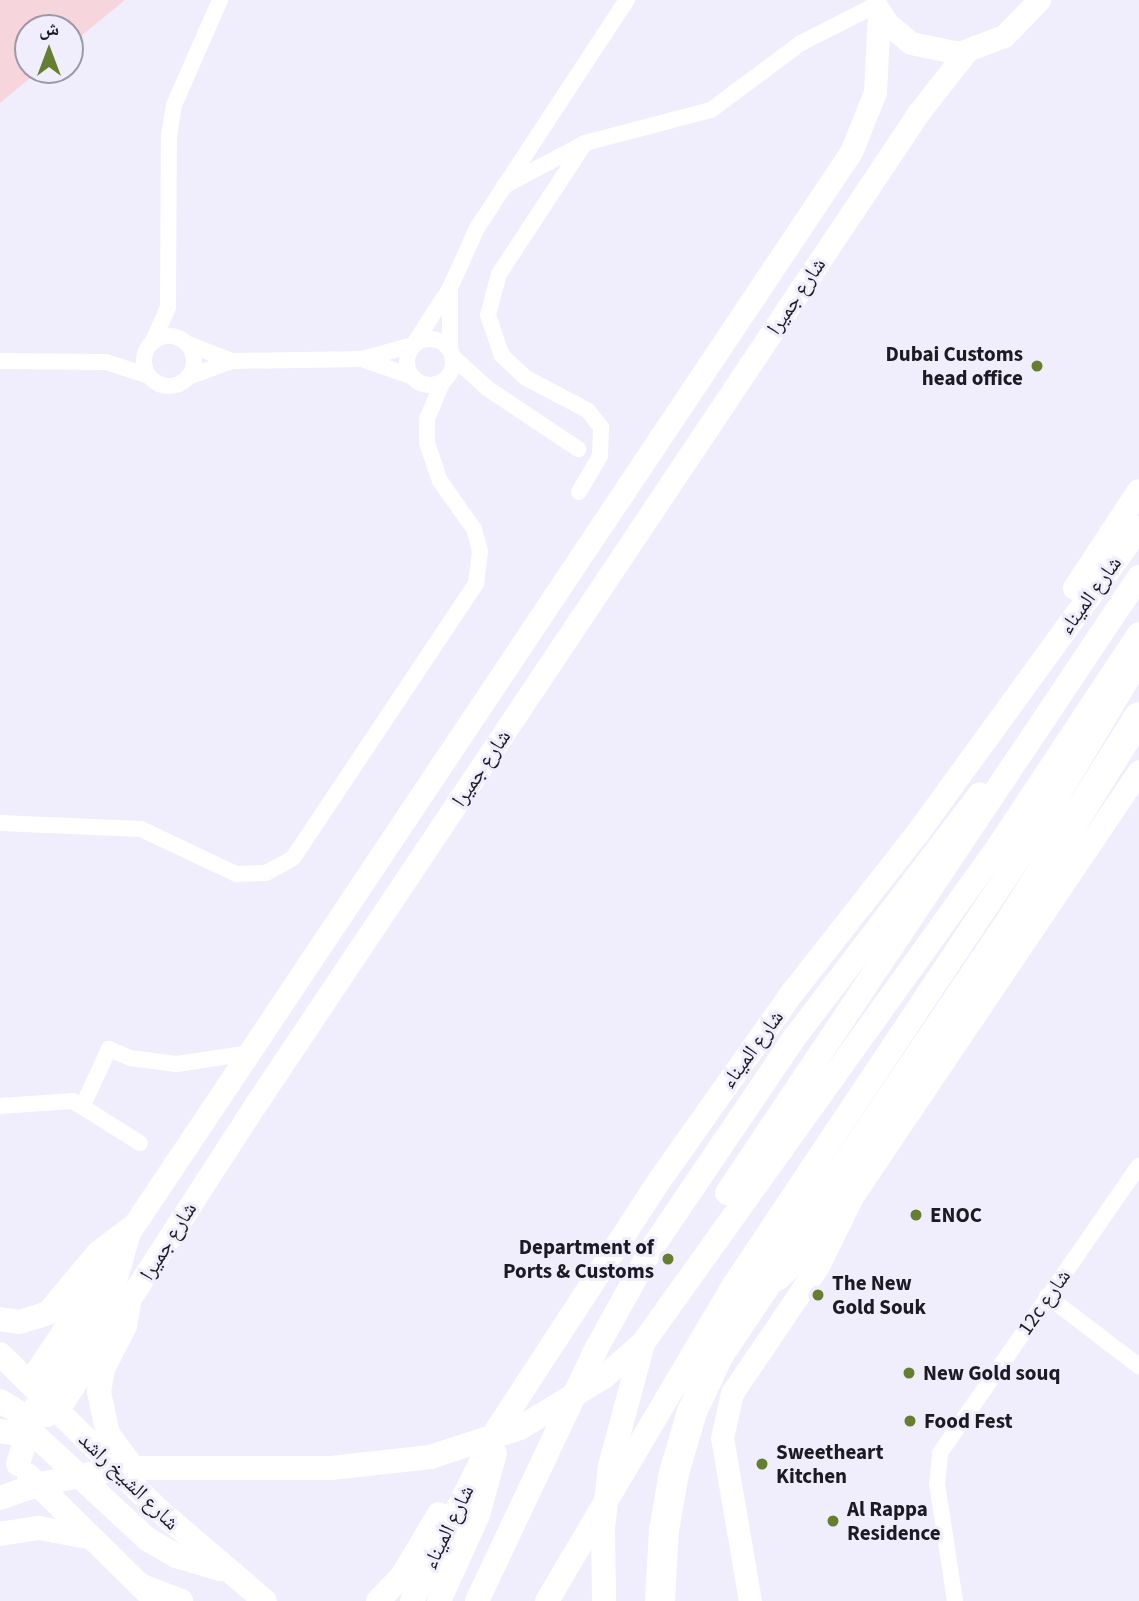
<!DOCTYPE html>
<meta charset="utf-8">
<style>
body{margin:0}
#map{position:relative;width:1139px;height:1601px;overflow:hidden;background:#f0edfd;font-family:"Source Sans 3","Noto Naskh Arabic",sans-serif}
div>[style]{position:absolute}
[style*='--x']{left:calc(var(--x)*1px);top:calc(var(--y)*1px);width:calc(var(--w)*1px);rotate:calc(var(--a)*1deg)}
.green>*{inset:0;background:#f7d5dc}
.street>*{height:16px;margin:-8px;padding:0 8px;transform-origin:8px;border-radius:8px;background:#fff}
.street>.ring{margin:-8px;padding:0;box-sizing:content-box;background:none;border:16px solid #fff;border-radius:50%}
.secondary>*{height:23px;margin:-11.5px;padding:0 11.5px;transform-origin:11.5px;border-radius:11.5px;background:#fff}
.primary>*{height:24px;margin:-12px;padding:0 12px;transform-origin:12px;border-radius:12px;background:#fff}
.highway>*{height:30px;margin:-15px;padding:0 15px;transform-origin:15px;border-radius:15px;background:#fff}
.dots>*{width:19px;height:19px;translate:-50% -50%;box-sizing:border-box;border:4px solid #f0edfd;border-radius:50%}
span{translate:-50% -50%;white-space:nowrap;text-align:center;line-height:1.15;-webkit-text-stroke:6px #f0edfd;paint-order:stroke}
.street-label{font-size:21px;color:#1c1a22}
.poi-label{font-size:21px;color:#1c1a22;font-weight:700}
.right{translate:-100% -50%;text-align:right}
.left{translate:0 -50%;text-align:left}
.north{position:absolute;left:14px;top:14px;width:70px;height:70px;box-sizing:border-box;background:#f0edfd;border:2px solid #9b99a5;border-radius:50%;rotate:0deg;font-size:19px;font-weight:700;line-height:28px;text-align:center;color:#1c1a22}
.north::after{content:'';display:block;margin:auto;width:24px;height:32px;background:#667e30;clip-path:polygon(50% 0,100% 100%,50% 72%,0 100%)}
</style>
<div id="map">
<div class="green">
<i style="clip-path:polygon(0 0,125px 0,70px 45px,70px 28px,28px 28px,28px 70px,40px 70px,0 103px)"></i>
</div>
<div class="street">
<i style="--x:504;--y:186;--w:89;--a:-28"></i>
<i style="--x:450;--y:290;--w:60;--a:90"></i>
<i class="ring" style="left:144px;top:336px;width:34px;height:34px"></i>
<i class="ring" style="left:407px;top:339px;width:30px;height:30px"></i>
<i style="--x:153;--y:341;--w:36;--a:-66"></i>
<i style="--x:168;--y:308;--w:172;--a:-89.7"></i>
<i style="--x:169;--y:136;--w:31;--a:-81"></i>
<i style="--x:174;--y:105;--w:115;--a:-66.3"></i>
<i style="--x:188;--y:344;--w:47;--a:21.1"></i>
<i style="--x:414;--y:344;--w:67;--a:-57.3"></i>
<i style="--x:450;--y:288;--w:66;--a:-65.8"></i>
<i style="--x:477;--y:228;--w:273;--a:-56.7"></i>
<i style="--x:452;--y:356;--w:47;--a:42.4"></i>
<i style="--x:487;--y:388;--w:110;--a:33.8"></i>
<i style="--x:364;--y:360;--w:50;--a:18.8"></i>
<i style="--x:0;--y:361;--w:106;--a:0.5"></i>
<i style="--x:106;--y:362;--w:45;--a:18"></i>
<i style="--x:188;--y:377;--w:47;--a:-20"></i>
<i style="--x:232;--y:361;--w:130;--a:-0.9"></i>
<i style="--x:362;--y:359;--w:53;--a:-15.4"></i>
<i style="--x:579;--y:492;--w:42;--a:-59.7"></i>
<i style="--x:600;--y:456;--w:29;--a:-88"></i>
<i style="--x:601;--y:427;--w:22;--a:-129"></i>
<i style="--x:587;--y:410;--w:69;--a:-152.3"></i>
<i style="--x:526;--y:378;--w:33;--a:-137"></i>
<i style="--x:502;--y:356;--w:43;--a:-108.9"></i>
<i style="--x:488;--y:315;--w:42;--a:-75"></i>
<i style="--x:499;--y:274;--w:157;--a:-56.7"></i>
<i style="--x:585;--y:143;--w:130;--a:-14.7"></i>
<i style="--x:711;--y:110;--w:112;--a:-36.7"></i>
<i style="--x:801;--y:43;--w:84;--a:-26.9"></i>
<i style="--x:0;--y:823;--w:141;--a:2.4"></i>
<i style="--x:141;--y:829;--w:105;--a:25.3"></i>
<i style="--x:236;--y:874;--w:30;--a:-2"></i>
<i style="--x:266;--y:873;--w:31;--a:-29"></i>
<i style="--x:293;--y:858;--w:329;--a:-56.3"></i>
<i style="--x:476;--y:584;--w:33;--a:-83"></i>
<i style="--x:480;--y:551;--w:23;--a:-105"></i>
<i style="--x:474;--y:529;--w:59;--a:-125.3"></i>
<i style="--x:440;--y:481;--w:39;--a:-109"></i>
<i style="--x:427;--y:444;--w:25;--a:-90"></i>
<i style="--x:427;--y:419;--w:41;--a:-67.2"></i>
<i style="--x:83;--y:1105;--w:62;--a:-65.1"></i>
<i style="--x:109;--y:1049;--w:23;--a:23"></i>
<i style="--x:130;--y:1058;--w:47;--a:7.3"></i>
<i style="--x:177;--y:1064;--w:74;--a:-8.6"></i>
<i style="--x:0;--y:1106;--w:73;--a:-3.9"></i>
<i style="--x:73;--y:1101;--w:79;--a:32.1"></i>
<i style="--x:1047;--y:1296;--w:116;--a:37.3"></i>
<i style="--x:955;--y:1601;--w:118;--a:-98.7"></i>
<i style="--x:937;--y:1484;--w:31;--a:-84"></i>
<i style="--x:940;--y:1453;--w:349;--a:-55.3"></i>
</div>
<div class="secondary">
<i style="--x:876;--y:6;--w:20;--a:57"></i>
<i style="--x:887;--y:23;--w:31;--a:40"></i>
<i style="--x:911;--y:43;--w:49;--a:11.8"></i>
<i style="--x:959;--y:53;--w:48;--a:-20.7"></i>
<i style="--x:1004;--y:36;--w:50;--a:-45.8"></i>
<i style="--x:29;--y:1382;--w:1479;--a:-56.25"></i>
<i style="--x:851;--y:152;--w:65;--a:-68.2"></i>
<i style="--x:875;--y:92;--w:80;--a:-87.1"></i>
<i style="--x:57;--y:1411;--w:364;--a:-57.1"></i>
<i style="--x:255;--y:1105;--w:1195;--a:-56.23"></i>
<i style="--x:919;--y:112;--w:76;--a:-51.9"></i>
<i style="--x:750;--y:1601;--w:165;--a:-99.7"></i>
<i style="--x:722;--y:1438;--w:46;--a:-77.5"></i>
<i style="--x:732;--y:1393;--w:153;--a:-55.9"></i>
<i style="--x:818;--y:1266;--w:79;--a:-63.8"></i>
<i style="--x:853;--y:1195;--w:511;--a:-56"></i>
</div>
<div class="primary">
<i style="--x:1075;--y:588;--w:116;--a:-56.6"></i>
<i style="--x:727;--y:1193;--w:741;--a:-56.22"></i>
<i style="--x:779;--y:1278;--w:84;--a:-44.5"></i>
<i style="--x:129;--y:1303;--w:23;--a:100"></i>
<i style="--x:125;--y:1326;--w:48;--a:117.1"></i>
<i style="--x:103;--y:1369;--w:23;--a:100"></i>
<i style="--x:99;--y:1392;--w:43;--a:77.9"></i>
<i style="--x:108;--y:1434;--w:44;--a:53.4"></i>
<i style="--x:0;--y:1319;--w:19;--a:9"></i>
<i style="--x:19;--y:1322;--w:30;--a:-17"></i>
<i style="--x:48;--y:1313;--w:78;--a:-50.2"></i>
<i style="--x:98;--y:1253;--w:40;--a:-37"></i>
<i style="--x:0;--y:1354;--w:216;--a:44.6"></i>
<i style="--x:154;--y:1506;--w:146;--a:40.6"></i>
<i style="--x:0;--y:1401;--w:27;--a:31"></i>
<i style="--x:23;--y:1415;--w:24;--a:0"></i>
<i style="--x:0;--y:1431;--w:37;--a:9"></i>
<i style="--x:37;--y:1437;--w:150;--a:42.8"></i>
<i style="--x:147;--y:1539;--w:34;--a:30"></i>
<i style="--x:176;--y:1556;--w:46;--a:16.5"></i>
<i style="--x:18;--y:1464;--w:60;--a:-72.5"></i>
<i style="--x:36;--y:1407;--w:149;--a:-57.9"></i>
<i style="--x:115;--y:1281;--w:54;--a:-73.9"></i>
<i style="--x:29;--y:1476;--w:178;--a:44.5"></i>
<i style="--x:0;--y:1498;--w:42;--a:-19.3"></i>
<i style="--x:40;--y:1484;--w:82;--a:-11.3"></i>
<i style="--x:120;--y:1468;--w:211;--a:0"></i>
<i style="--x:331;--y:1468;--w:100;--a:-6.3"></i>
<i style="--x:430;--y:1457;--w:95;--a:-17.9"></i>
<i style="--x:520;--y:1428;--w:98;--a:-31.3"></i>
<i style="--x:604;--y:1377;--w:52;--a:-41.1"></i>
<i style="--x:643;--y:1343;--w:610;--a:-54.41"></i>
<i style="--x:998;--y:847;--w:255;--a:-56.5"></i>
<i style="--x:0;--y:1534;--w:39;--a:-9"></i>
<i style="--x:39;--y:1528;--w:50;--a:10.4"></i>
<i style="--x:142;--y:1586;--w:42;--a:21"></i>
<i style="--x:378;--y:1601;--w:35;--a:-46"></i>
<i style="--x:402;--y:1576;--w:72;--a:-59.2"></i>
<i style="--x:412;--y:1601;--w:193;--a:-63.6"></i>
<i style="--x:498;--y:1428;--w:295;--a:-56.9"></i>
<i style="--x:659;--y:1181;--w:232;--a:-54.7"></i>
<i style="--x:793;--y:992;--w:201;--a:-51.9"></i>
<i style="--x:917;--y:834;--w:378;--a:-54"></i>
<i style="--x:439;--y:1601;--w:94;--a:-65.6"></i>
<i style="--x:478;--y:1515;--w:64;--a:-74.7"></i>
<i style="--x:477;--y:1601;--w:274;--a:-64.7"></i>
<i style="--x:594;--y:1353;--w:120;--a:-61.1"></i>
<i style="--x:652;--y:1248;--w:255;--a:-55.9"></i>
<i style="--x:795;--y:1037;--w:305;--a:-52.7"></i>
<i style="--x:547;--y:1601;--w:367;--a:-59.4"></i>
<i style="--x:734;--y:1285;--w:544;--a:-56.31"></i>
<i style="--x:1036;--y:832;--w:197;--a:-59.1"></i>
<i style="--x:604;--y:1601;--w:72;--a:-90.8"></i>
<i style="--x:603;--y:1529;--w:63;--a:-83.7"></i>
<i style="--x:610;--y:1466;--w:123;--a:-74.9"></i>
</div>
<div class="highway">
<i style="--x:660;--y:1601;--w:71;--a:-86.8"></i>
<i style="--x:664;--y:1530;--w:58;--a:-80"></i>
<i style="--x:674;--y:1473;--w:64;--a:-73.6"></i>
<i style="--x:692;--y:1412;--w:64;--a:-65"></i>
<i style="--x:719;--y:1354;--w:524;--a:-55.98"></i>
<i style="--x:1012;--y:920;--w:239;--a:-58"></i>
</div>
<div class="dots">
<i style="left:1037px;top:366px;background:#667e30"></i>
<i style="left:916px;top:1215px;background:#667e30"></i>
<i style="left:668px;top:1259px;background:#667e30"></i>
<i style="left:818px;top:1295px;background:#667e30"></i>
<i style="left:909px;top:1373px;background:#667e30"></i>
<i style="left:910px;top:1421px;background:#667e30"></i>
<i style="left:762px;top:1464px;background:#667e30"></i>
<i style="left:833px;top:1521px;background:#667e30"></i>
</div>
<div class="street-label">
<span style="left:796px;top:296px;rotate:-56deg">شارع جميرا</span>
<span style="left:1090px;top:595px;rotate:-54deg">شارع الميناء</span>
<span style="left:481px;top:768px;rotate:-56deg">شارع جميرا</span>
<span style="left:752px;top:1049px;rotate:-54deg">شارع الميناء</span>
<span style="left:168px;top:1241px;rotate:-58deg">شارع جميرا</span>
<span style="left:1044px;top:1302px;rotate:-55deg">12c شارع</span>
<span style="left:129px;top:1481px;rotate:44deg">شارع الشيخ راشد</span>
<span style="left:448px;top:1527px;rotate:-64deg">شارع الميناء</span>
</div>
<div class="poi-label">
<span class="right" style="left:1023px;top:366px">Dubai Customs<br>head office</span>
<span class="left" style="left:930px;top:1215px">ENOC</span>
<span class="right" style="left:654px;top:1259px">Department of<br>Ports &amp; Customs</span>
<span class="left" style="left:832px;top:1295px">The New<br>Gold Souk</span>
<span class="left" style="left:923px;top:1373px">New Gold souq</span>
<span class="left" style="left:924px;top:1421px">Food Fest</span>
<span class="left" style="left:776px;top:1464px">Sweetheart<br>Kitchen</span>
<span class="left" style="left:847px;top:1521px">Al Rappa<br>Residence</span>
</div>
<div class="north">ش</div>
</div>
